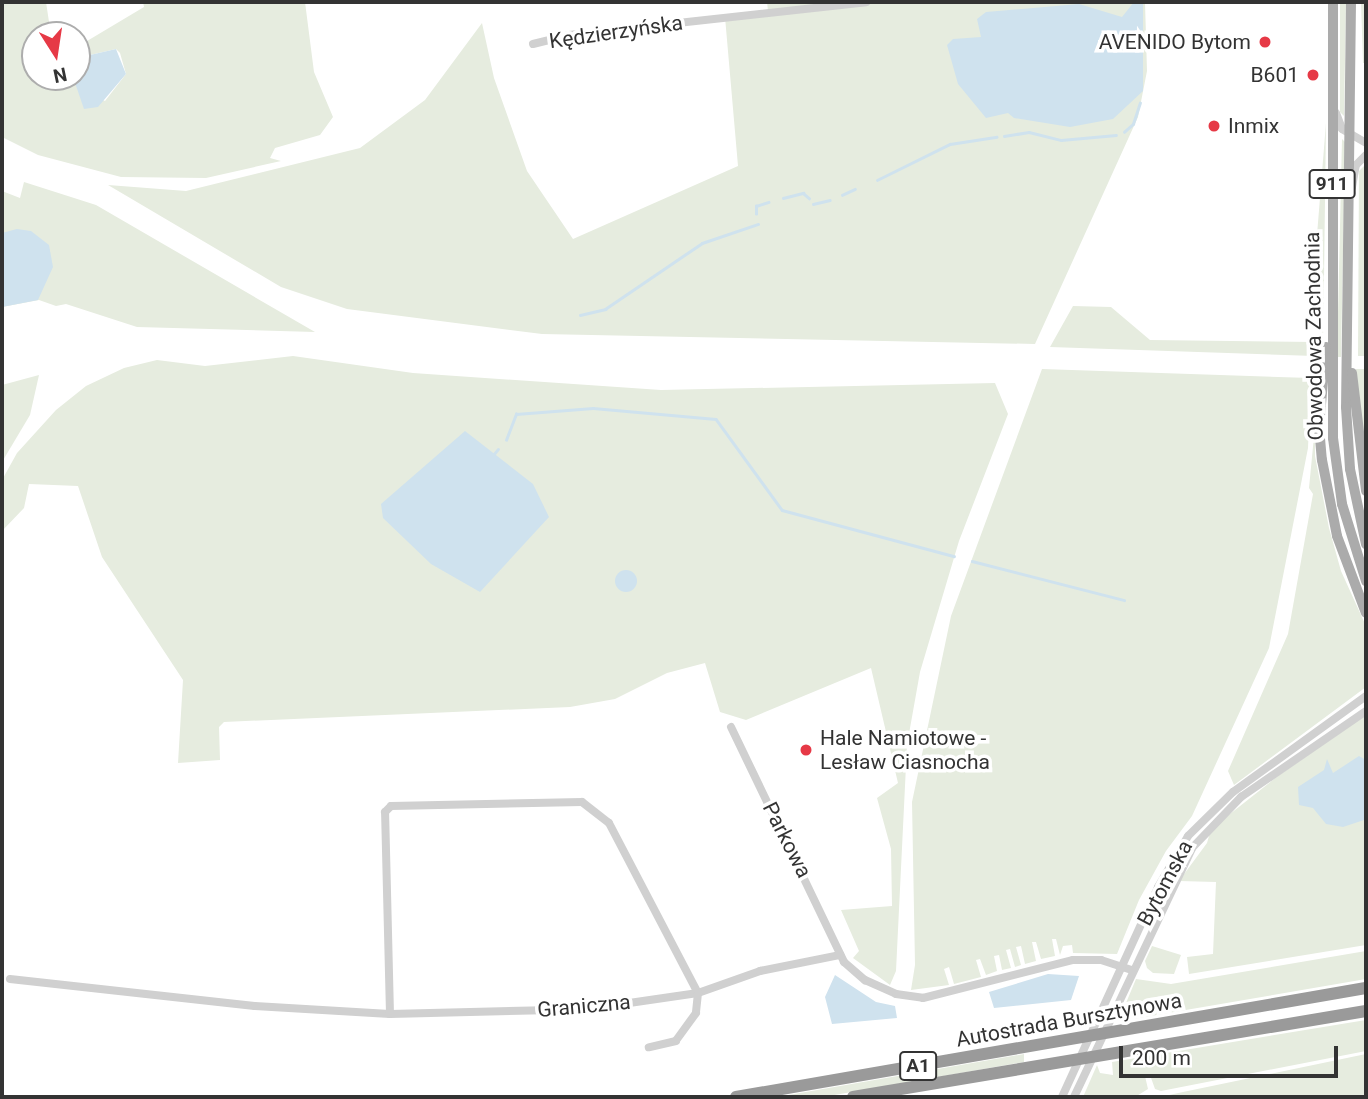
<!DOCTYPE html>
<meta charset="utf-8">
<style>
body{margin:0}
#map{position:relative;width:1368px;height:1099px;overflow:hidden;background:#fff;font-family:Roboto,sans-serif}
div>[style]{position:absolute}
[style*='--x']{left:calc(var(--x)*1px);top:calc(var(--y)*1px);width:calc(var(--w)*1px);rotate:calc(var(--a)*1deg)}
.green>*{inset:0;background:#e6ecdf}
.water>*{inset:0;background:#cfe2ee}
.round{border-radius:50%}
.stream>*{height:2.5px;margin:-1.25px;padding:0 1.25px;transform-origin:1.25px;border-radius:1.25px;background:#cfe2ee}
.minor>*{height:8px;margin:-4px;padding:0 4px;transform-origin:4px;border-radius:4px;background:#d0d0d0}
.major>*{height:10px;margin:-5px;padding:0 5px;transform-origin:5px;border-radius:5px;background:#ababab}
.highway>*{height:12px;margin:-6px;padding:0 6px;transform-origin:6px;border-radius:6px;background:#9a9a9a}
.dots>*{width:19px;height:19px;translate:-50% -50%;box-sizing:border-box;border:4px solid #fff;border-radius:50%}
span{translate:-50% -50%;white-space:nowrap;text-align:center;line-height:1.15;-webkit-text-stroke:7px #fff;paint-order:stroke}
.shield-label span{padding:2px 5px;background:#fff;border:2px solid;border-radius:5px;-webkit-text-stroke-width:0}
.shield-label{font-size:19px;color:#333;font-weight:700}
.street-label{font-size:21px;color:#333}
.poi-label{font-size:21px;color:#333}
.right{translate:-100% -50%;text-align:right}
.left{translate:0 -50%;text-align:left}
.frame{position:absolute;inset:0;border:4px solid #333;pointer-events:none}
.north{position:absolute;left:21px;top:21px;width:70px;height:70px;box-sizing:border-box;background:#fff;border:2px solid #adadad;border-radius:50%;rotate:168deg;font-size:19px;font-weight:700;line-height:28px;text-align:center;color:#333}
.north::after{content:'';display:block;margin:auto;width:24px;height:32px;background:#e63946;clip-path:polygon(50% 0,100% 100%,50% 72%,0 100%)}
.scale{position:absolute;left:1119px;top:1046px;width:219px;height:32px;box-sizing:border-box;border:4px solid #333;border-top:0;padding-left:9px;font-size:21px;line-height:24px;white-space:nowrap;color:#333;-webkit-text-stroke:5px #fff;paint-order:stroke}
</style>
<div id="map">
<div class="green">
<i style="clip-path:polygon(2px 2px,46px 2px,51px 35px,35px 35px,35px 77px,73px 77px,78px 88px,105px 101px,126px 74px,120px 53px,116px 49px,77px 58px,77px 47px,144px 7px,143px 2px,305px 2px,314px 72px,333px 117px,320px 135px,275px 148px,270px 158px,281px 161px,206px 178px,121px 177px,38px 155px,2px 137px)"></i>
<i style="clip-path:polygon(767px 2px,1145px 2px,1147px 71px,1138px 117px,1035px 344px,542px 334px,347px 309px,281px 287px,108px 185px,186px 191px,360px 148px,425px 100px,482px 23px,494px 78px,527px 171px,573px 239px,738px 166px,725px 17px,768px 11px)"></i>
<i style="clip-path:polygon(1340px 2px,1346px 2px,1344px 116px,1340px 112px)"></i>
<i style="clip-path:polygon(1361px 2px,1366px 2px,1366px 63px,1363px 63px)"></i>
<i style="clip-path:polygon(1326px 123px,1323px 356px,1317px 235px)"></i>
<i style="clip-path:polygon(1342px 139px,1345px 142px,1341px 357px,1337px 357px)"></i>
<i style="clip-path:polygon(1366px 164px,1366px 356px,1358px 356px,1359px 171px)"></i>
<i style="clip-path:polygon(24px 182px,96px 205px,315px 332px,137px 327px,66px 304px,56px 306px,39px 300px,2px 307px,2px 191px,20px 198px)"></i>
<i style="clip-path:polygon(1073px 306px,1111px 307px,1150px 340px,1315px 342px,1314px 356px,1050px 347px)"></i>
<i style="clip-path:polygon(293px 356px,413px 373px,661px 390px,995px 383px,1008px 414px,959px 541px,920px 672px,907px 745px,896px 971px,890px 985px,853px 958px,859px 951px,841px 910px,892px 906px,891px 849px,877px 798px,898px 783px,871px 668px,746px 720px,720px 712px,705px 663px,667px 673px,615px 699px,570px 707px,224px 722px,219px 727px,220px 760px,178px 763px,183px 680px,102px 557px,78px 486px,29px 484px,24px 508px,2px 531px,2px 480px,17px 453px,56px 410px,86px 386px,124px 368px,157px 360px,205px 366px)"></i>
<i style="clip-path:polygon(1042px 369px,1311px 378px,1308px 448px,1269px 648px,1192px 816px,1166px 851px,1139px 900px,1117px 954px,1073px 953px,1072px 945px,1063px 946px,1060px 955px,1056px 939px,1052px 939px,1055px 956px,1041px 959px,1036px 942px,1032px 942px,1036px 961px,1025px 964px,1021px 946px,1016px 947px,1021px 965px,1015px 967px,1010px 949px,1006px 950px,1011px 968px,1002px 970px,999px 955px,994px 956px,997px 971px,986px 975px,980px 959px,976px 960px,981px 977px,954px 984px,949px 967px,944px 969px,949px 985px,911px 990px,915px 965px,912px 802px,951px 616px)"></i>
<i style="clip-path:polygon(1356px 369px,1366px 369px,1366px 455px,1357px 384px)"></i>
<i style="clip-path:polygon(39px 375px,30px 415px,2px 462px,2px 385px)"></i>
<i style="clip-path:polygon(1315px 426px,1315px 456px,1329px 528px,1341px 571px,1366px 626px,1366px 687px,1234px 785px,1228px 771px,1288px 634px,1313px 494px,1309px 488px)"></i>
<i style="clip-path:polygon(1366px 715px,1366px 945px,1189px 974px,1187px 957px,1213px 954px,1216px 882px,1179px 881px,1207px 843px,1211px 829px,1278px 776px)"></i>
<i style="clip-path:polygon(1152px 946px,1181px 955px,1174px 974px,1153px 973px,1147px 968px,1145px 961px)"></i>
<i style="clip-path:polygon(1366px 951px,1366px 979px,1133px 1019px,1131px 1008px,1121px 1015px,1136px 979px,1171px 984px)"></i>
<i style="clip-path:polygon(1366px 1020px,1366px 1051px,1161px 1091px,1155px 1089px,1150px 1075px,1145px 1076px,1148px 1089px,1135px 1097px,1083px 1097px,1097px 1065px,1100px 1073px,1113px 1075px,1112px 1062px)"></i>
<i style="clip-path:polygon(1024px 1054px,1024px 1062px,823px 1097px,777px 1097px)"></i>
<i style="clip-path:polygon(1366px 1054px,1366px 1097px,1160px 1097px,1183px 1092px)"></i>
</div>
<div class="water">
<i style="clip-path:polygon(1134px 2px,1143px 2px,1143px 91px,1113px 119px,1070px 127px,1014px 118px,1008px 113px,986px 118px,958px 84px,947px 45px,953px 39px,981px 37px,977px 19px,986px 12px,1079px 4px,1122px 17px)"></i>
<i style="clip-path:polygon(116px 49px,126px 74px,98px 107px,84px 109px,73px 77px,77px 77px,77px 58px)"></i>
<i style="clip-path:polygon(17px 229px,31px 231px,49px 245px,53px 267px,38px 300px,2px 307px,2px 233px)"></i>
<i style="clip-path:polygon(465px 431px,533px 484px,549px 517px,480px 592px,431px 564px,383px 518px,381px 504px)"></i>
<i class="round" style="left:615px;top:570px;width:22px;height:22px"></i>
<i style="clip-path:polygon(1359px 756px,1366px 760px,1364px 820px,1343px 827px,1326px 824px,1313px 808px,1299px 805px,1298px 787px,1324px 770px,1327px 759px,1333px 773px)"></i>
<i style="clip-path:polygon(1048px 974px,1079px 976px,1071px 1000px,994px 1008px,989px 992px)"></i>
<i style="clip-path:polygon(835px 975px,876px 1002px,895px 1006px,897px 1018px,832px 1024px,825px 997px)"></i>
</div>
<div class="stream">
<i style="--x:1124;--y:132;--w:12;--a:-42"></i>
<i style="--x:1133;--y:124;--w:22;--a:-72"></i>
<i style="--x:1004;--y:136;--w:25;--a:-9"></i>
<i style="--x:1029;--y:132;--w:33;--a:14"></i>
<i style="--x:1061;--y:140;--w:55;--a:-5.2"></i>
<i style="--x:877;--y:180;--w:81;--a:-26.3"></i>
<i style="--x:950;--y:144;--w:47;--a:-8.7"></i>
<i style="--x:842;--y:195;--w:14;--a:-25"></i>
<i style="--x:783;--y:198;--w:21;--a:-14"></i>
<i style="--x:803;--y:193;--w:8;--a:40"></i>
<i style="--x:813;--y:204;--w:17;--a:-13"></i>
<i style="--x:756;--y:214;--w:8;--a:-90"></i>
<i style="--x:756;--y:206;--w:13;--a:-18"></i>
<i style="--x:580;--y:315;--w:26;--a:-13"></i>
<i style="--x:605;--y:309;--w:117;--a:-34.2"></i>
<i style="--x:702;--y:243;--w:59;--a:-18.7"></i>
<i style="--x:506;--y:440;--w:28;--a:-69"></i>
<i style="--x:516;--y:414;--w:77;--a:-4.5"></i>
<i style="--x:593;--y:408;--w:123;--a:5.1"></i>
<i style="--x:716;--y:419;--w:112;--a:54"></i>
<i style="--x:782;--y:510;--w:178;--a:15"></i>
<i style="--x:494;--y:454;--w:6;--a:-51"></i>
<i style="--x:972;--y:561;--w:157;--a:14.4"></i>
</div>
<div class="minor">
<i style="--x:533;--y:44;--w:37;--a:-14"></i>
<i style="--x:569;--y:35;--w:299;--a:-6.3"></i>
<i style="--x:1336;--y:113;--w:17;--a:69"></i>
<i style="--x:1342;--y:129;--w:28;--a:30"></i>
<i style="--x:1352;--y:187;--w:22;--a:-80"></i>
<i style="--x:1356;--y:165;--w:14;--a:-45"></i>
<i style="--x:731;--y:727;--w:261;--a:64.3"></i>
<i style="--x:844;--y:962;--w:28;--a:41"></i>
<i style="--x:865;--y:980;--w:34;--a:24"></i>
<i style="--x:896;--y:994;--w:27;--a:8"></i>
<i style="--x:923;--y:998;--w:155;--a:-14.2"></i>
<i style="--x:1073;--y:960;--w:28;--a:0"></i>
<i style="--x:1101;--y:960;--w:33;--a:18"></i>
<i style="--x:10;--y:979;--w:246;--a:6.3"></i>
<i style="--x:255;--y:1006;--w:135;--a:3.4"></i>
<i style="--x:390;--y:1014;--w:198;--a:-1.4"></i>
<i style="--x:588;--y:1009;--w:111;--a:-8.3"></i>
<i style="--x:698;--y:993;--w:66;--a:-19.5"></i>
<i style="--x:760;--y:971;--w:82;--a:-11.3"></i>
<i style="--x:390;--y:1014;--w:202;--a:-91.4"></i>
<i style="--x:385;--y:812;--w:8;--a:-45"></i>
<i style="--x:391;--y:806;--w:191;--a:-1.2"></i>
<i style="--x:582;--y:802;--w:34;--a:38"></i>
<i style="--x:609;--y:823;--w:192;--a:62.4"></i>
<i style="--x:698;--y:993;--w:20;--a:96"></i>
<i style="--x:696;--y:1013;--w:34;--a:126"></i>
<i style="--x:676;--y:1041;--w:28;--a:167"></i>
<i style="--x:1062;--y:1097;--w:231;--a:-65.4"></i>
<i style="--x:1158;--y:887;--w:59;--a:-59.5"></i>
<i style="--x:1188;--y:836;--w:63;--a:-44.4"></i>
<i style="--x:1233;--y:792;--w:164;--a:-35.8"></i>
<i style="--x:1074;--y:1097;--w:276;--a:-64.6"></i>
<i style="--x:1192;--y:848;--w:71;--a:-46.1"></i>
<i style="--x:1241;--y:797;--w:152;--a:-34.5"></i>
</div>
<div class="major">
<i style="--x:1333;--y:2;--w:436;--a:90"></i>
<i style="--x:1333;--y:438;--w:67;--a:82.2"></i>
<i style="--x:1342;--y:504;--w:81;--a:72.7"></i>
<i style="--x:1351;--y:2;--w:405;--a:90.7"></i>
<i style="--x:1346;--y:407;--w:62;--a:86.3"></i>
<i style="--x:1350;--y:469;--w:77;--a:78"></i>
<i style="--x:1326;--y:347;--w:80;--a:95"></i>
<i style="--x:1319;--y:427;--w:33;--a:85"></i>
<i style="--x:1322;--y:460;--w:77;--a:78.8"></i>
<i style="--x:1337;--y:536;--w:82;--a:69.4"></i>
<i style="--x:1352;--y:373;--w:119;--a:83.2"></i>
</div>
<div class="highway">
<i style="--x:736;--y:1097;--w:639;--a:-9.82"></i>
<i style="--x:853;--y:1097;--w:520;--a:-9.52"></i>
</div>
<div class="dots">
<i style="left:1265px;top:42px;background:#e63946"></i>
<i style="left:1313px;top:75px;background:#e63946"></i>
<i style="left:1214px;top:126px;background:#e63946"></i>
<i style="left:806px;top:750px;background:#e63946"></i>
</div>
<div class="shield-label">
<span style="left:1332px;top:184px">911</span>
<span style="left:918px;top:1066px">A1</span>
</div>
<div class="street-label">
<span style="left:616px;top:32px;rotate:-8deg">Kędzierzyńska</span>
<span style="left:1314px;top:336px;rotate:-91deg">Obwodowa Zachodnia</span>
<span style="left:787px;top:840px;rotate:63deg">Parkowa</span>
<span style="left:1165px;top:883px;rotate:-62deg">Bytomska</span>
<span style="left:584px;top:1006px;rotate:-5deg">Graniczna</span>
<span style="left:1069px;top:1020px;rotate:-10deg">Autostrada Bursztynowa</span>
</div>
<div class="poi-label">
<span class="right" style="left:1251px;top:42px">AVENIDO Bytom</span>
<span class="right" style="left:1299px;top:75px">B601</span>
<span class="left" style="left:1228px;top:126px">Inmix</span>
<span class="left" style="left:820px;top:750px">Hale Namiotowe -<br>Lesław Ciasnocha</span>
</div>
<div class="frame"></div>
<div class="north">N</div>
<div class="scale">200 m</div>
</div>
